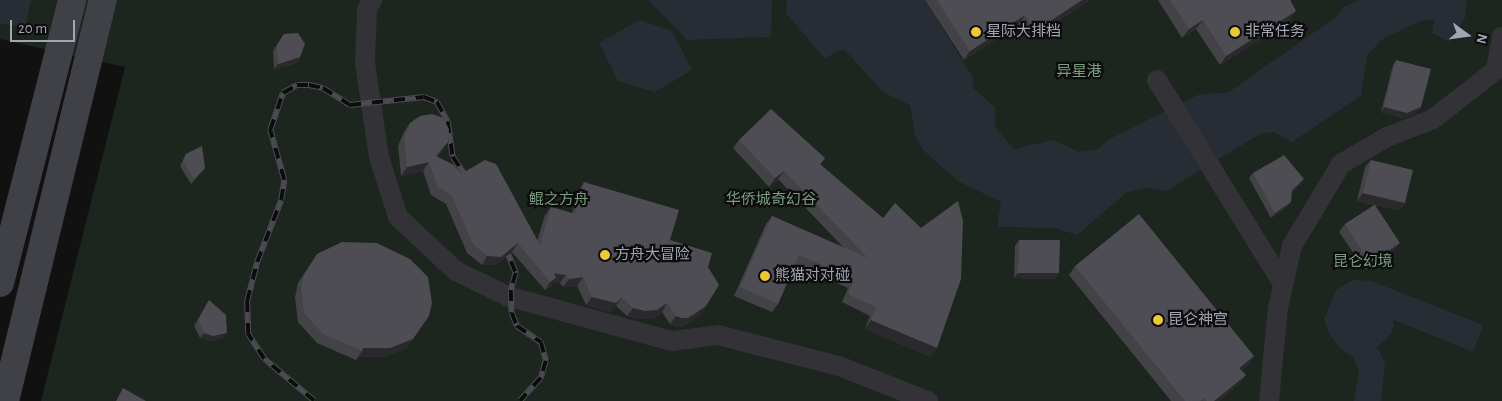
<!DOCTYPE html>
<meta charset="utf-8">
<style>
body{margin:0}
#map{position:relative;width:1502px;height:401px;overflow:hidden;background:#111112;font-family:"Alegreya Sans","Noto Sans SC",sans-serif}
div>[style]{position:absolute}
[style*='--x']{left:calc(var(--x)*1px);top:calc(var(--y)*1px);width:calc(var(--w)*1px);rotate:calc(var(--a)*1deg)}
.green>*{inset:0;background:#1d251f}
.water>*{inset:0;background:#282d35}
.street>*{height:20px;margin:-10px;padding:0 10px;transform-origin:10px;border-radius:10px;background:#323237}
.secondary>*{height:28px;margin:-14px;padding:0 14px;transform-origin:14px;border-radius:14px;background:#404147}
.rail>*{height:5.5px;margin-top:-2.75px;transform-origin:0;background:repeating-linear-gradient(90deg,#0c0c0d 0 11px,#4b4c52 0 22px);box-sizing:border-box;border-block:1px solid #4b4c52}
.wall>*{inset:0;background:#424247}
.shaded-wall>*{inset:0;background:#2a2a2d}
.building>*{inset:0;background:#4d4d53}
.dots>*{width:14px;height:14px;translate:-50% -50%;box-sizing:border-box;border:2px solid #0c0c0d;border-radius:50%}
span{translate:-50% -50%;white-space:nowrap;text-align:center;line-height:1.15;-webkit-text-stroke:4.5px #0c0c0d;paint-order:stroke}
.poi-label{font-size:15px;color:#a2a5b3}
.left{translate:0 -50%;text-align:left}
.park-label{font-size:15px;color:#7a9e81}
.north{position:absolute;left:1442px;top:10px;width:50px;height:50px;-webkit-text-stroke:4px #0c0c0d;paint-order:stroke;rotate:104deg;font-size:14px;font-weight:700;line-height:20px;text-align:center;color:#a2a5b3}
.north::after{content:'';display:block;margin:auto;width:18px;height:22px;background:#a2a5b3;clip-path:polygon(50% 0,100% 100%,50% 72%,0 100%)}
.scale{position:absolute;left:10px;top:20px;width:65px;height:22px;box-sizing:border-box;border:2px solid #a2a5b3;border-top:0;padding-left:6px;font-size:15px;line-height:18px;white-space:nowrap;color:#a2a5b3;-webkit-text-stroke:4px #0c0c0d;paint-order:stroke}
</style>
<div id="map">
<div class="green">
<i style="clip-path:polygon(0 0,1502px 0,1502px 401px,41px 401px,125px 67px,0 39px)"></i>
</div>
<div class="water">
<i style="clip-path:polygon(0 0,31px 0,25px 28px,0 23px)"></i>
<i style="clip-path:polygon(648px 0,772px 0,771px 37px,687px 40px)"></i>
<i style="clip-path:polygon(787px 0,925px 0,973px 78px,973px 88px,995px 107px,995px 127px,1014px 149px,1053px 140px,1079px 152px,1098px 149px,1108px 140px,1198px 95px,1229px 92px,1336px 17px,1343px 7px,1359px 0,1467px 0,1465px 18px,1449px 42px,1432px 33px,1434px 19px,1420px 21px,1381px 40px,1367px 56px,1361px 96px,1292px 142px,1274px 132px,1260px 134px,1166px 191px,1147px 188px,1127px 192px,1077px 235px,1055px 228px,997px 227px,1001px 202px,958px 181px,923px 150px,915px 135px,910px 105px,883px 92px,845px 50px,838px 50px,825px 59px,786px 13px)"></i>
<i style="clip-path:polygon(639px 20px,672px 31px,692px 70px,655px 92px,618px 81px,599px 43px)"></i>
<i style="clip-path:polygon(1352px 280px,1371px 281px,1483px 325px,1473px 352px,1394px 320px,1392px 333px,1377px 348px,1385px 362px,1381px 401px,1354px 401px,1359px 371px,1354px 358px,1339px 347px,1329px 333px,1324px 319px,1336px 290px)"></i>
</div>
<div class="street">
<i style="--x:372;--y:0;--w:11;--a:117"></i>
<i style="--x:367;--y:10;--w:53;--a:92.2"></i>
<i style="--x:365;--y:63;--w:95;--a:81.5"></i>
<i style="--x:379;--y:157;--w:63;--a:72.4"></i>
<i style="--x:398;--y:217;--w:79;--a:43"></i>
<i style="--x:456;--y:271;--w:57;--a:26.1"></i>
<i style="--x:507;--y:296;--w:171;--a:15.3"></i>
<i style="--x:672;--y:341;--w:46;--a:-7.4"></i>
<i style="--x:718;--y:335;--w:125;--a:14.4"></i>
<i style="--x:839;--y:366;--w:96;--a:21.5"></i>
<i style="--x:1157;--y:80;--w:240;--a:58.3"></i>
<i style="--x:1269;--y:401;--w:93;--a:-84.5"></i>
<i style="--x:1278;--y:308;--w:64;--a:-77.3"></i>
<i style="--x:1292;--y:246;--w:96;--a:-59.1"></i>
<i style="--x:1341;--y:164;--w:53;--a:-30.4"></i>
<i style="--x:1387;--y:137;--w:49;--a:-21.4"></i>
<i style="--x:1433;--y:119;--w:80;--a:-37.9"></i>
<i style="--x:1496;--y:70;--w:34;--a:-80"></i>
</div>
<div class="secondary">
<i style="--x:0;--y:283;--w:292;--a:-75.7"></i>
<i style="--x:5;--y:401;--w:413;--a:-76.3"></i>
</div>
<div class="rail">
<i style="--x:503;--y:241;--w:35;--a:68"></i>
<i style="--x:516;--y:273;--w:18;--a:106"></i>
<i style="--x:511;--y:290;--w:23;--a:88"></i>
<i style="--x:512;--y:313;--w:14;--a:69"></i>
<i style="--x:517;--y:326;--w:29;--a:34"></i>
<i style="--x:541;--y:342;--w:20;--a:75"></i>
<i style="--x:546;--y:361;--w:18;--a:106"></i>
<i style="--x:541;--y:378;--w:31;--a:132"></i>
<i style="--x:314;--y:401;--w:65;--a:-140"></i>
<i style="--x:264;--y:359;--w:30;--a:-123"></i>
<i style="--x:248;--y:334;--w:33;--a:-92"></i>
<i style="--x:247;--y:301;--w:40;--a:-75.6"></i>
<i style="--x:257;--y:262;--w:66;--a:-68.8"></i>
<i style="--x:281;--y:200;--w:20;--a:-81"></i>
<i style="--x:284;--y:180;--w:52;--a:-105.6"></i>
<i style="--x:270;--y:130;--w:39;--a:-71"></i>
<i style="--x:283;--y:93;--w:16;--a:-30"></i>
<i style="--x:297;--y:85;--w:12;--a:0"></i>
<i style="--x:309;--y:85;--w:14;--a:12"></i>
<i style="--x:323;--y:88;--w:32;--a:32"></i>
<i style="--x:350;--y:105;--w:74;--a:-6.2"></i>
<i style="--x:424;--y:97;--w:14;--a:21"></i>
<i style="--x:437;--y:102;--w:23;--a:61"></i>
<i style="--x:448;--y:122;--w:35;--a:82"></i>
<i style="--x:453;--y:157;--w:32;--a:56"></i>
</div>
<div class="wall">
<i style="clip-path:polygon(925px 0,1090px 0,1029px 40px,1019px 24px,964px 60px)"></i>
<i style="clip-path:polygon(1158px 0,1290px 0,1296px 11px,1290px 20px,1220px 65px,1196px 29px,1182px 38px)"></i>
<i style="clip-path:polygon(284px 34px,300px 57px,297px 63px,274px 69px,273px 51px)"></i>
<i style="clip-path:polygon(1396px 60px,1417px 113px,1403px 118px,1381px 112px,1393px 65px)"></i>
<i style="clip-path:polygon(410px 123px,442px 151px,437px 157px,461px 174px,537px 241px,545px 215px,551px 207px,572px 213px,579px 191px,584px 182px,708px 267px,706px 306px,700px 315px,682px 327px,677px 327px,670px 324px,662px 312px,652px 319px,639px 319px,627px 316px,616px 306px,610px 312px,586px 305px,577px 286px,563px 287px,560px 283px,553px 282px,551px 286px,545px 290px,512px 252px,495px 265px,482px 265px,467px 253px,446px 204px,431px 195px,423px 171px,401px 176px,398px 146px,404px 132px)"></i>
<i style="clip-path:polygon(739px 140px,825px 158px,820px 165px,931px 357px,865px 329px,870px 316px,842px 302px,848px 288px,795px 265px,778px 304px,772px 312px,734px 296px,766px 224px,772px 216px,843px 247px,778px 179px,769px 187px,733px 148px)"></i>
<i style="clip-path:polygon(186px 154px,205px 168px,191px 184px,180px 166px)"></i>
<i style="clip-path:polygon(1371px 160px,1405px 203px,1400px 210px,1375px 205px,1395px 250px,1365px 270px,1339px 232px,1345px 224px,1374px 205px,1357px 201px,1365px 167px)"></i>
<i style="clip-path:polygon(1253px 173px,1301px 184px,1292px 192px,1287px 207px,1271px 218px,1249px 178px)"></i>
<i style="clip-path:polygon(1019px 240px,1059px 273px,1055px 279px,1014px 278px,1015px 246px)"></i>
<i style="clip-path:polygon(311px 263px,407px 348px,384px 357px,358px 357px,356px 360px,317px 343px,298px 322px,295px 297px,298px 283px)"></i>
<i style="clip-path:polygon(1075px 266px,1254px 356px,1248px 365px,1241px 370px,1246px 375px,1239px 384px,1219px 401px,1171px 401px,1069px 275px)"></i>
<i style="clip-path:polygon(209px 300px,223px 338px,210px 341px,200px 338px,194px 326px)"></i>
</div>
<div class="shaded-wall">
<i style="clip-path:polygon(1082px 0,1090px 0,1029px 40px,1035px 31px)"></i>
<i style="clip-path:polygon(1296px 11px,1290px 20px,1220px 65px,1226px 56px)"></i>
<i style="clip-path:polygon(1025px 15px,1019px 24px,964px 60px,970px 51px)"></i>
<i style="clip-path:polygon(1203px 20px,1196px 29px,1182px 38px,1189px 29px)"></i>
<i style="clip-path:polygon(300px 57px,297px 63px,274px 69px,278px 64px)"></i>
<i style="clip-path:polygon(1384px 107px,1421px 107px,1417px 113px,1403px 118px,1381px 112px)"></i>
<i style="clip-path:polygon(448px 142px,442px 151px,430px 164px,436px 156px)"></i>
<i style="clip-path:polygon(429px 162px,423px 171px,401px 176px,407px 167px)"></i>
<i style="clip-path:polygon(784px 171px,778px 179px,769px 187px,775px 178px)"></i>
<i style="clip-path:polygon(1304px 179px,1301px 184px,1288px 195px,1292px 190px)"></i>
<i style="clip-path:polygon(1363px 193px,1405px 203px,1400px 210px,1357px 201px)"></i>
<i style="clip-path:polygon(1291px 202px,1287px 207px,1271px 218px,1275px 213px)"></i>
<i style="clip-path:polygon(518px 243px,512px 252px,495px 265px,482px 265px,487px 256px)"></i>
<i style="clip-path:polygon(1400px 243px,1395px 250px,1365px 270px,1370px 263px)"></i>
<i style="clip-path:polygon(554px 273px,566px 275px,560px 283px,553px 282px,551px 286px,545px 290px,550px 282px)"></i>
<i style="clip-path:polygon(1018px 273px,1059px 273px,1055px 279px,1014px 278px)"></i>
<i style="clip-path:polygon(583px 277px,577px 286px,563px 287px,569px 279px)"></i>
<i style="clip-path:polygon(592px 297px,622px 297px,616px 306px,610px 312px,586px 305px)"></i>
<i style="clip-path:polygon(667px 303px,662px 312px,652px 319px,639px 319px,627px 316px,633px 308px)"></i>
<i style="clip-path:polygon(706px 306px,700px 315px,682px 327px,677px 327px,670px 324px,676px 316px)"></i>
<i style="clip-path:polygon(871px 320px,937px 348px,931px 357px,865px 329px)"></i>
<i style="clip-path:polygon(204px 333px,227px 333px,223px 338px,210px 341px,200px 338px)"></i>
<i style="clip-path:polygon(413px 339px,407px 348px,384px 357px,358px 357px,362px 351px,363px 348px)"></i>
<i style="clip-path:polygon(1254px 356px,1248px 365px,1233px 377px,1239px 368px)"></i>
<i style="clip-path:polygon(1246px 375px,1239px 384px,1219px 401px,1214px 401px)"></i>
</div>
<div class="building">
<i style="clip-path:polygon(937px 0,1082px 0,1035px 31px,1025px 15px,970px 51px)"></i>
<i style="clip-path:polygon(1170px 0,1290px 0,1296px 11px,1226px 56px,1203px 20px,1189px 29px)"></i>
<i style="clip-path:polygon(298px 33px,305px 44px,300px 57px,278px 64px,277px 45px,284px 34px)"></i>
<i style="clip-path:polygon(1396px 60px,1431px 69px,1421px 107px,1407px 113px,1384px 107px)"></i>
<i style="clip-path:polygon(771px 109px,825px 158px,820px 164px,883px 218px,895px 203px,921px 228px,958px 201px,963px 221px,961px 279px,937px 348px,871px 320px,876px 307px,848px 294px,854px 279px,799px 255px,778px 304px,740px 287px,772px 216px,868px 258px,784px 171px,775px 178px,739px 140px)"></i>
<i style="clip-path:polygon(432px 114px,443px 118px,449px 129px,448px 142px,436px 156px,454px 165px,461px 174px,485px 160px,496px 164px,540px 245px,551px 207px,575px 214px,584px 182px,679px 210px,670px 240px,712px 253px,708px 267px,719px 285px,706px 306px,688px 318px,682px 318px,676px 316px,667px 303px,657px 310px,645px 311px,633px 308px,622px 297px,616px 303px,592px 297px,583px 277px,569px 279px,566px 275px,554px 273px,556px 278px,550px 282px,518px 243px,501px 257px,487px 256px,473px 244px,452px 196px,437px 186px,429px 162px,407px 167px,404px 138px,410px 123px,420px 116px)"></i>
<i style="clip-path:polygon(202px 146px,205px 168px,194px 179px,183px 161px,186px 154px)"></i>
<i style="clip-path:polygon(1284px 155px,1304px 179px,1292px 190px,1291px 202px,1275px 213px,1253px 173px)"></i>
<i style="clip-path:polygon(1371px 160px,1413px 170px,1405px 203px,1363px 193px)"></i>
<i style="clip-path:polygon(1375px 205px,1400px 243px,1370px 263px,1345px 224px)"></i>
<i style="clip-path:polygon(1139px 214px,1254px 356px,1239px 368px,1246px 375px,1214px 401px,1207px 401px,1204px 398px,1200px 401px,1185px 401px,1075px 266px)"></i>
<i style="clip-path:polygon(1019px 240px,1060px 240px,1059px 273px,1018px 273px)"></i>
<i style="clip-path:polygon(342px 242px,377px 243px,410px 259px,428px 277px,432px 303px,429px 316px,413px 339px,390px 348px,363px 348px,362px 351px,323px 334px,304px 313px,301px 288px,304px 275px,317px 254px)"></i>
<i style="clip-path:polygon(209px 300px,226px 315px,227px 333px,213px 336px,204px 333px,198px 320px)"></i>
<i style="clip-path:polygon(123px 388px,146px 401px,116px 401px)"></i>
</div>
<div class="dots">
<i style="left:976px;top:32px;background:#edc82e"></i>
<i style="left:1235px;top:32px;background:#edc82e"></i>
<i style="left:605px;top:255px;background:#edc82e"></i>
<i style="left:765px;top:276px;background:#edc82e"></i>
<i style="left:1158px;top:320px;background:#edc82e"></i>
</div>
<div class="poi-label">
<span class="left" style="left:986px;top:32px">星际大排档</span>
<span class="left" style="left:1245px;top:32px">非常任务</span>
<span class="left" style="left:615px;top:255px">方舟大冒险</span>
<span class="left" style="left:775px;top:276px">熊猫对对碰</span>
<span class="left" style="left:1168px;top:320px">昆仑神宫</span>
</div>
<div class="park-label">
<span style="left:1079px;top:72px">异星港</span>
<span style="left:559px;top:200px">鲲之方舟</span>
<span style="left:771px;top:200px">华侨城奇幻谷</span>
<span style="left:1363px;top:262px">昆仑幻境</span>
</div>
<div class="north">N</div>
<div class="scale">20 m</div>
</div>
